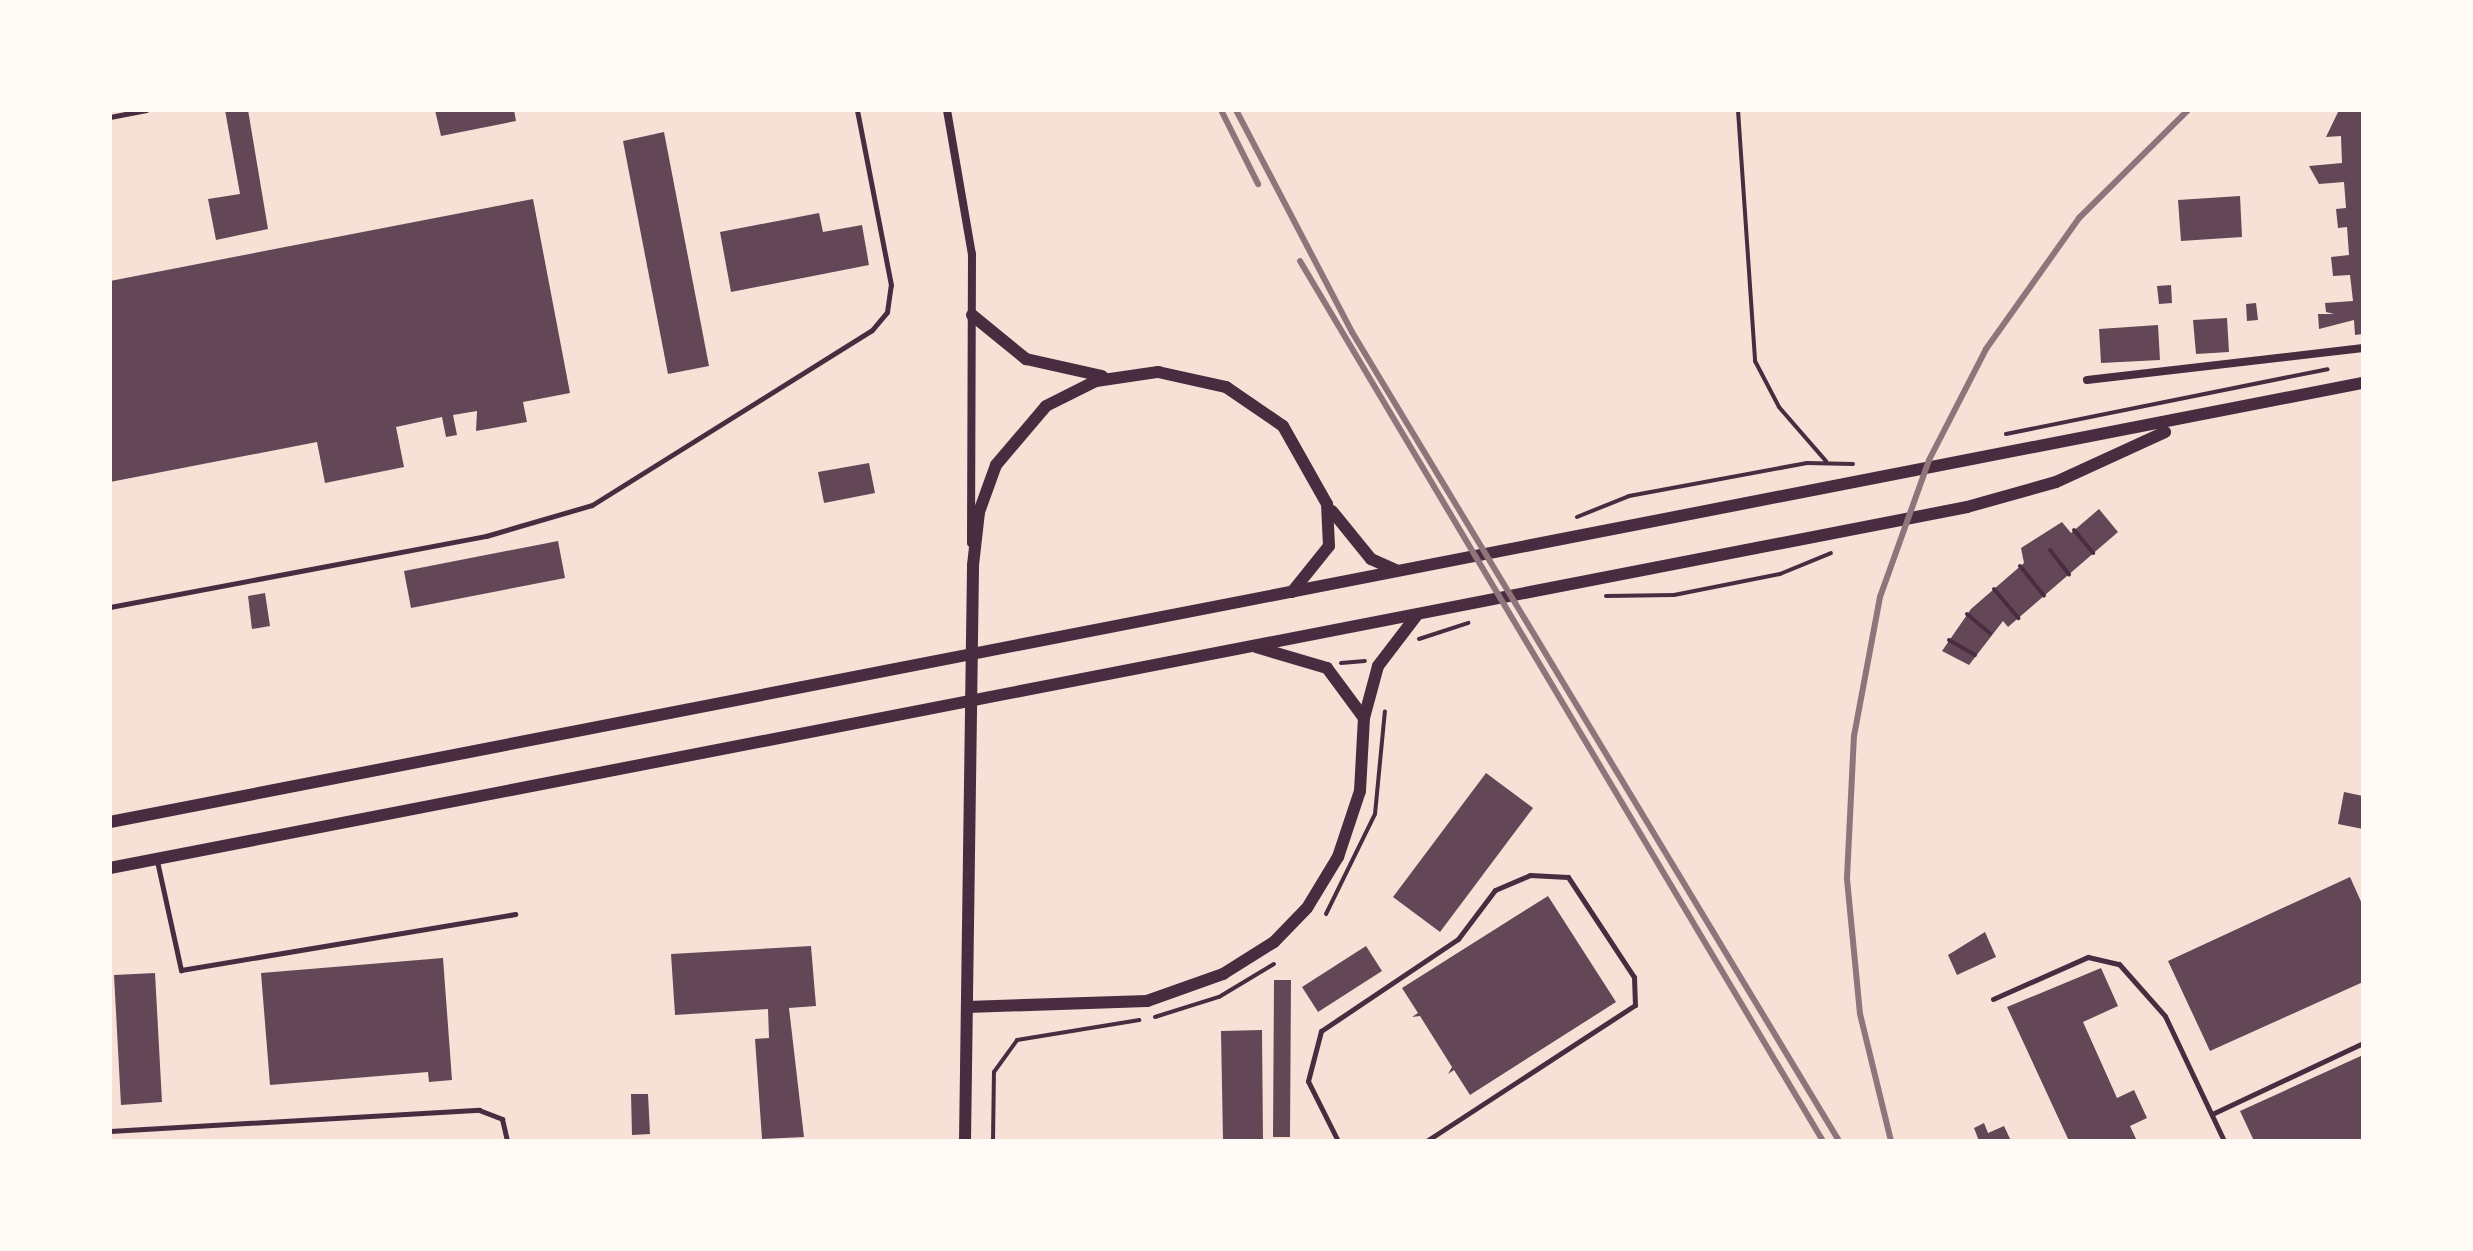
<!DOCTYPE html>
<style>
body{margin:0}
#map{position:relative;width:2473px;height:1251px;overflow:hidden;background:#f7e1d7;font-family:"Asap Condensed",sans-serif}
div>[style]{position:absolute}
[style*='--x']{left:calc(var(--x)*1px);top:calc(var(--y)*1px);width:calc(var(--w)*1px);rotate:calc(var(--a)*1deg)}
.building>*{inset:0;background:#644757}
.path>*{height:4px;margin:-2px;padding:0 2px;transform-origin:2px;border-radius:2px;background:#4a2c40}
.service>*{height:5px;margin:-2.5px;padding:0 2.5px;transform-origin:2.5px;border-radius:2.5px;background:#4a2c40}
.minor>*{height:8px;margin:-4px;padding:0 4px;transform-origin:4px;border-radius:4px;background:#4a2c40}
.tertiary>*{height:12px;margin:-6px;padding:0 6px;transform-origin:6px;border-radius:6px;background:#4a2c40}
.rail>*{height:6px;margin:-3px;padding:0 3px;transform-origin:3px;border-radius:3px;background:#8f747c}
span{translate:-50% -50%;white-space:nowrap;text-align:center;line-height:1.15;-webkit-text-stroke:6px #fffaf5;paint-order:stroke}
.frame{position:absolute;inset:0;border:112px solid #fffaf5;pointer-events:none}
</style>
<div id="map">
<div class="building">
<i style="clip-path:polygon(225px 110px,248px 110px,268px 229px,216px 240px,208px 199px,240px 194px)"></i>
<i style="clip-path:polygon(435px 110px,514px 110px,516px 121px,441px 136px)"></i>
<i style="clip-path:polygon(2339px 110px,2363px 110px,2363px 334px,2355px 335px,2354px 320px,2319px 329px,2318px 314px,2334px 314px,2326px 312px,2325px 303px,2353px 301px,2350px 275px,2333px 276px,2331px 257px,2349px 255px,2347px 227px,2338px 228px,2336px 209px,2346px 208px,2344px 182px,2319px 184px,2309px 166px,2342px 163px,2341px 136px,2326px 137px)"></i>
<i style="clip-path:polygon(664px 132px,709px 366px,668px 374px,623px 141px)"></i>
<i style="clip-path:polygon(2240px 196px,2242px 237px,2181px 241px,2178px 200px)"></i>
<i style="clip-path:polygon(533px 199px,570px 393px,523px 402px,527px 422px,476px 431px,477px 411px,453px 415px,457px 435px,446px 437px,442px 417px,396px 427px,404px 467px,325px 483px,317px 442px,110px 482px,110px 281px)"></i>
<i style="clip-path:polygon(819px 213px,823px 232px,862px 225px,869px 265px,731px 292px,720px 232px)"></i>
<i style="clip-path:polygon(2171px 285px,2172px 303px,2159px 304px,2157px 286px)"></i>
<i style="clip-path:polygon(2256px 303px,2258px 320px,2247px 321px,2246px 304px)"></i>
<i style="clip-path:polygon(2227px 318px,2229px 352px,2196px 354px,2193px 320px)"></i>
<i style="clip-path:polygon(2158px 325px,2160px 360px,2101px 363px,2099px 329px)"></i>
<i style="clip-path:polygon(869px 463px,875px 493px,824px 503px,818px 472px)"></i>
<i style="clip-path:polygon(2099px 509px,2118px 532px,2008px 627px,2003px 621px,1969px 665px,1942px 651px,1971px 609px,2024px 563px,2021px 548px,2062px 522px,2071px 533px)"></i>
<i style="clip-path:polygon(558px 541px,565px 578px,411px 608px,404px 571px)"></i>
<i style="clip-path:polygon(265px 593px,270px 626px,252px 629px,248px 596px)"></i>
<i style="clip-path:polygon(1486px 773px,1533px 808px,1440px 932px,1393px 897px)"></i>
<i style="clip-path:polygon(2344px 792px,2363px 796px,2363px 829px,2338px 824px)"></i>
<i style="clip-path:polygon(2350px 877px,2363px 906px,2363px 982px,2210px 1051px,2168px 961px)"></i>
<i style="clip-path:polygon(1548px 896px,1616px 1002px,1470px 1095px,1454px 1070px,1448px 1074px,1452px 1067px,1420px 1016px,1412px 1017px,1418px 1013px,1402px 988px)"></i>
<i style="clip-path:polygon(1985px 932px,1996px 957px,1957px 975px,1948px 955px)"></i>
<i style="clip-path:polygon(811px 946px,816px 1006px,789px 1008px,804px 1137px,762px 1139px,755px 1039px,769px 1038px,768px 1009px,675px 1015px,671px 954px)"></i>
<i style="clip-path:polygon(1366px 946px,1382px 971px,1318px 1012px,1302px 987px)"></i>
<i style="clip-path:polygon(443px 958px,452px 1080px,429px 1082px,428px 1072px,270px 1085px,261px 973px)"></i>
<i style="clip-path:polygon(2101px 968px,2118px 1006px,2083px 1022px,2117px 1098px,2134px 1090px,2147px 1118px,2130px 1126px,2137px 1141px,2069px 1141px,2007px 1007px)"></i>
<i style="clip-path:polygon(155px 973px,162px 1102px,121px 1105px,114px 975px)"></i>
<i style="clip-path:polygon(1274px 980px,1291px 980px,1290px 1137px,1273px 1137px)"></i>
<i style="clip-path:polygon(1262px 1030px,1263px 1141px,1223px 1141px,1221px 1031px)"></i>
<i style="clip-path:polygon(2363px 1055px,2363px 1141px,2254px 1141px,2240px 1111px)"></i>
<i style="clip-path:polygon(631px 1094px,648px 1094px,650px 1134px,632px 1135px)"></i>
<i style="clip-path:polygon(1984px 1123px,1988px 1133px,2004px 1126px,2011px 1141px,1979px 1141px,1974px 1128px)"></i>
</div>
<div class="path">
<i style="--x:1738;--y:110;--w:252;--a:86.1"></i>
<i style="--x:1755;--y:361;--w:52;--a:62.4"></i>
<i style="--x:1779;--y:407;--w:72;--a:49"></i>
<i style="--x:2006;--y:434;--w:328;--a:-11.4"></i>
<i style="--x:1577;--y:517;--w:56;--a:-22"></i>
<i style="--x:1629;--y:496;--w:181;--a:-10.5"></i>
<i style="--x:1807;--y:463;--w:46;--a:1.2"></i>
<i style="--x:2074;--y:530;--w:30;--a:50"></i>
<i style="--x:2050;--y:550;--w:31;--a:52"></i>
<i style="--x:2020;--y:566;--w:38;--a:51"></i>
<i style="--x:1994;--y:589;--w:38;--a:50"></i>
<i style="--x:1606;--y:596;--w:68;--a:-0.8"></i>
<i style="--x:1674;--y:595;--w:108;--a:-11.2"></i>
<i style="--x:1780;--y:574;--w:55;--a:-22.4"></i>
<i style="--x:1967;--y:614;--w:30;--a:40"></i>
<i style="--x:1419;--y:639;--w:52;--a:-18.1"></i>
<i style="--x:1949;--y:640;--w:30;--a:30"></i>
<i style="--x:1341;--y:663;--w:24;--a:-5"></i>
<i style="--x:1326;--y:914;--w:111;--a:-63.9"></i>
<i style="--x:1375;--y:814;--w:103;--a:-84.5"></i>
<i style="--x:1155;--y:1017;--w:67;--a:-17.4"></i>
<i style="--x:1219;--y:997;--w:64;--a:-31"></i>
<i style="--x:993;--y:1141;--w:69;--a:-89.2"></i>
<i style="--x:994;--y:1072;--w:39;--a:-54"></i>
<i style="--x:1017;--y:1040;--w:124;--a:-9.3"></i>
</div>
<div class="service">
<i style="--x:110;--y:117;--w:37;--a:-11"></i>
<i style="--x:110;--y:607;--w:383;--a:-10.7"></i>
<i style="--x:486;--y:536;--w:110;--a:-16.3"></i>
<i style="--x:592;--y:505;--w:330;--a:-32"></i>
<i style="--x:872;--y:330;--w:23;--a:-50"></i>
<i style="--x:887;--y:312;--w:27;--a:-82"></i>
<i style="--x:891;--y:285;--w:178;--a:-101"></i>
<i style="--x:157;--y:861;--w:112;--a:77.6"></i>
<i style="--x:181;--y:970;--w:339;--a:-9.5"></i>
<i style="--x:1993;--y:999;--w:104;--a:-23.9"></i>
<i style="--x:2088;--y:957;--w:32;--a:13"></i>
<i style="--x:2119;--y:964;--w:69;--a:48.5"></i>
<i style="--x:2165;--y:1016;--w:138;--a:64.7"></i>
<i style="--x:2212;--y:1114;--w:167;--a:-25.2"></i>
<i style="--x:110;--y:1131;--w:370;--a:-3.3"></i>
<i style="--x:479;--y:1110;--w:25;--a:21"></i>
<i style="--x:502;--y:1119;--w:23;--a:77"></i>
<i style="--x:1338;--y:1141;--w:67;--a:-116.6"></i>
<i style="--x:1308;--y:1081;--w:52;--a:-75.4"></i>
<i style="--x:1321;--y:1031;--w:165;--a:-33.9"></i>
<i style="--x:1458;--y:939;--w:61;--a:-52.9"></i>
<i style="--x:1495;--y:890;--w:38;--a:-23"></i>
<i style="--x:1530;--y:875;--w:38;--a:3"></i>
<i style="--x:1568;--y:877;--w:120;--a:56.6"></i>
<i style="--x:1634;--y:977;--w:28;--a:88"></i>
<i style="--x:1635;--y:1005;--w:249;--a:146.9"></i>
</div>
<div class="minor">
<i style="--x:947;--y:110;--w:146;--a:80.2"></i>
<i style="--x:972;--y:254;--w:289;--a:90.2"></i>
<i style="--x:2087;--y:380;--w:278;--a:-6.6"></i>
</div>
<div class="tertiary">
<i style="--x:972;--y:315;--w:70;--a:39.2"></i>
<i style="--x:1026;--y:359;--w:78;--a:12.6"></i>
<i style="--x:1332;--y:511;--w:62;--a:50.9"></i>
<i style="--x:1371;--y:559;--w:27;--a:24"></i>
<i style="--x:1256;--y:647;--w:74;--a:16.5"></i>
<i style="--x:1327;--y:668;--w:62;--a:53.5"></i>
<i style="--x:110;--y:822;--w:2295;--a:-11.03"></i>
<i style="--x:110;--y:868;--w:1892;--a:-11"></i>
<i style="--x:1967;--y:507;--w:92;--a:-15.7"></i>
<i style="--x:2056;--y:482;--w:120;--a:-24.6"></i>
<i style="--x:967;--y:1007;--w:180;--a:-1.9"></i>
<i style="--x:1147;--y:1001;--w:81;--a:-19.6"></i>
<i style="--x:1223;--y:974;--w:60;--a:-32.1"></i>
<i style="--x:1274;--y:942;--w:47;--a:-45.9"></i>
<i style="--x:1307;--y:908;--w:60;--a:-58.7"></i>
<i style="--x:1338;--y:857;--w:70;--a:-71.6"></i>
<i style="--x:1360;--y:791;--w:73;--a:-86.9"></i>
<i style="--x:1364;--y:718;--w:54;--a:-74.9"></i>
<i style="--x:1378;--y:666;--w:64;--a:-52.6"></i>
<i style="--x:965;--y:1141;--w:576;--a:-89.2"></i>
<i style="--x:973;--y:565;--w:53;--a:-83.5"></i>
<i style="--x:979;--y:512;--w:50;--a:-70.1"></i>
<i style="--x:996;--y:465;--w:77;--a:-49.7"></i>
<i style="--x:1046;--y:406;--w:56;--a:-26.6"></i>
<i style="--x:1096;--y:381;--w:63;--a:-8.3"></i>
<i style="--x:1158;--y:372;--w:70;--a:12.4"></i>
<i style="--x:1226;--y:387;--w:69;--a:34.4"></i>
<i style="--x:1283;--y:426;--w:90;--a:60.6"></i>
<i style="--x:1327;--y:504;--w:42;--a:87.3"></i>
<i style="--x:1329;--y:546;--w:59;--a:128.8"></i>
</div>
<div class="rail">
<i style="--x:1221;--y:110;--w:83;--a:63.4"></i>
<i style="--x:1236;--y:110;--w:250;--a:62.4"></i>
<i style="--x:1352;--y:332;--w:944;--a:58.95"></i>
<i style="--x:1300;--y:261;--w:1024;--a:59.28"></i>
<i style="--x:1891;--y:1141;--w:131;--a:-103.7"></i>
<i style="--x:1860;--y:1014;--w:137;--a:-95.5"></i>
<i style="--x:1847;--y:878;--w:142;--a:-87.2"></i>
<i style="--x:1854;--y:736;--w:141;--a:-79.4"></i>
<i style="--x:1880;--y:597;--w:145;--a:-70.3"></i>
<i style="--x:1929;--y:460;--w:125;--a:-62.8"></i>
<i style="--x:1986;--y:349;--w:161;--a:-54.6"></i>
<i style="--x:2079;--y:218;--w:153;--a:-44.7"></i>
</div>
<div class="frame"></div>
</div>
